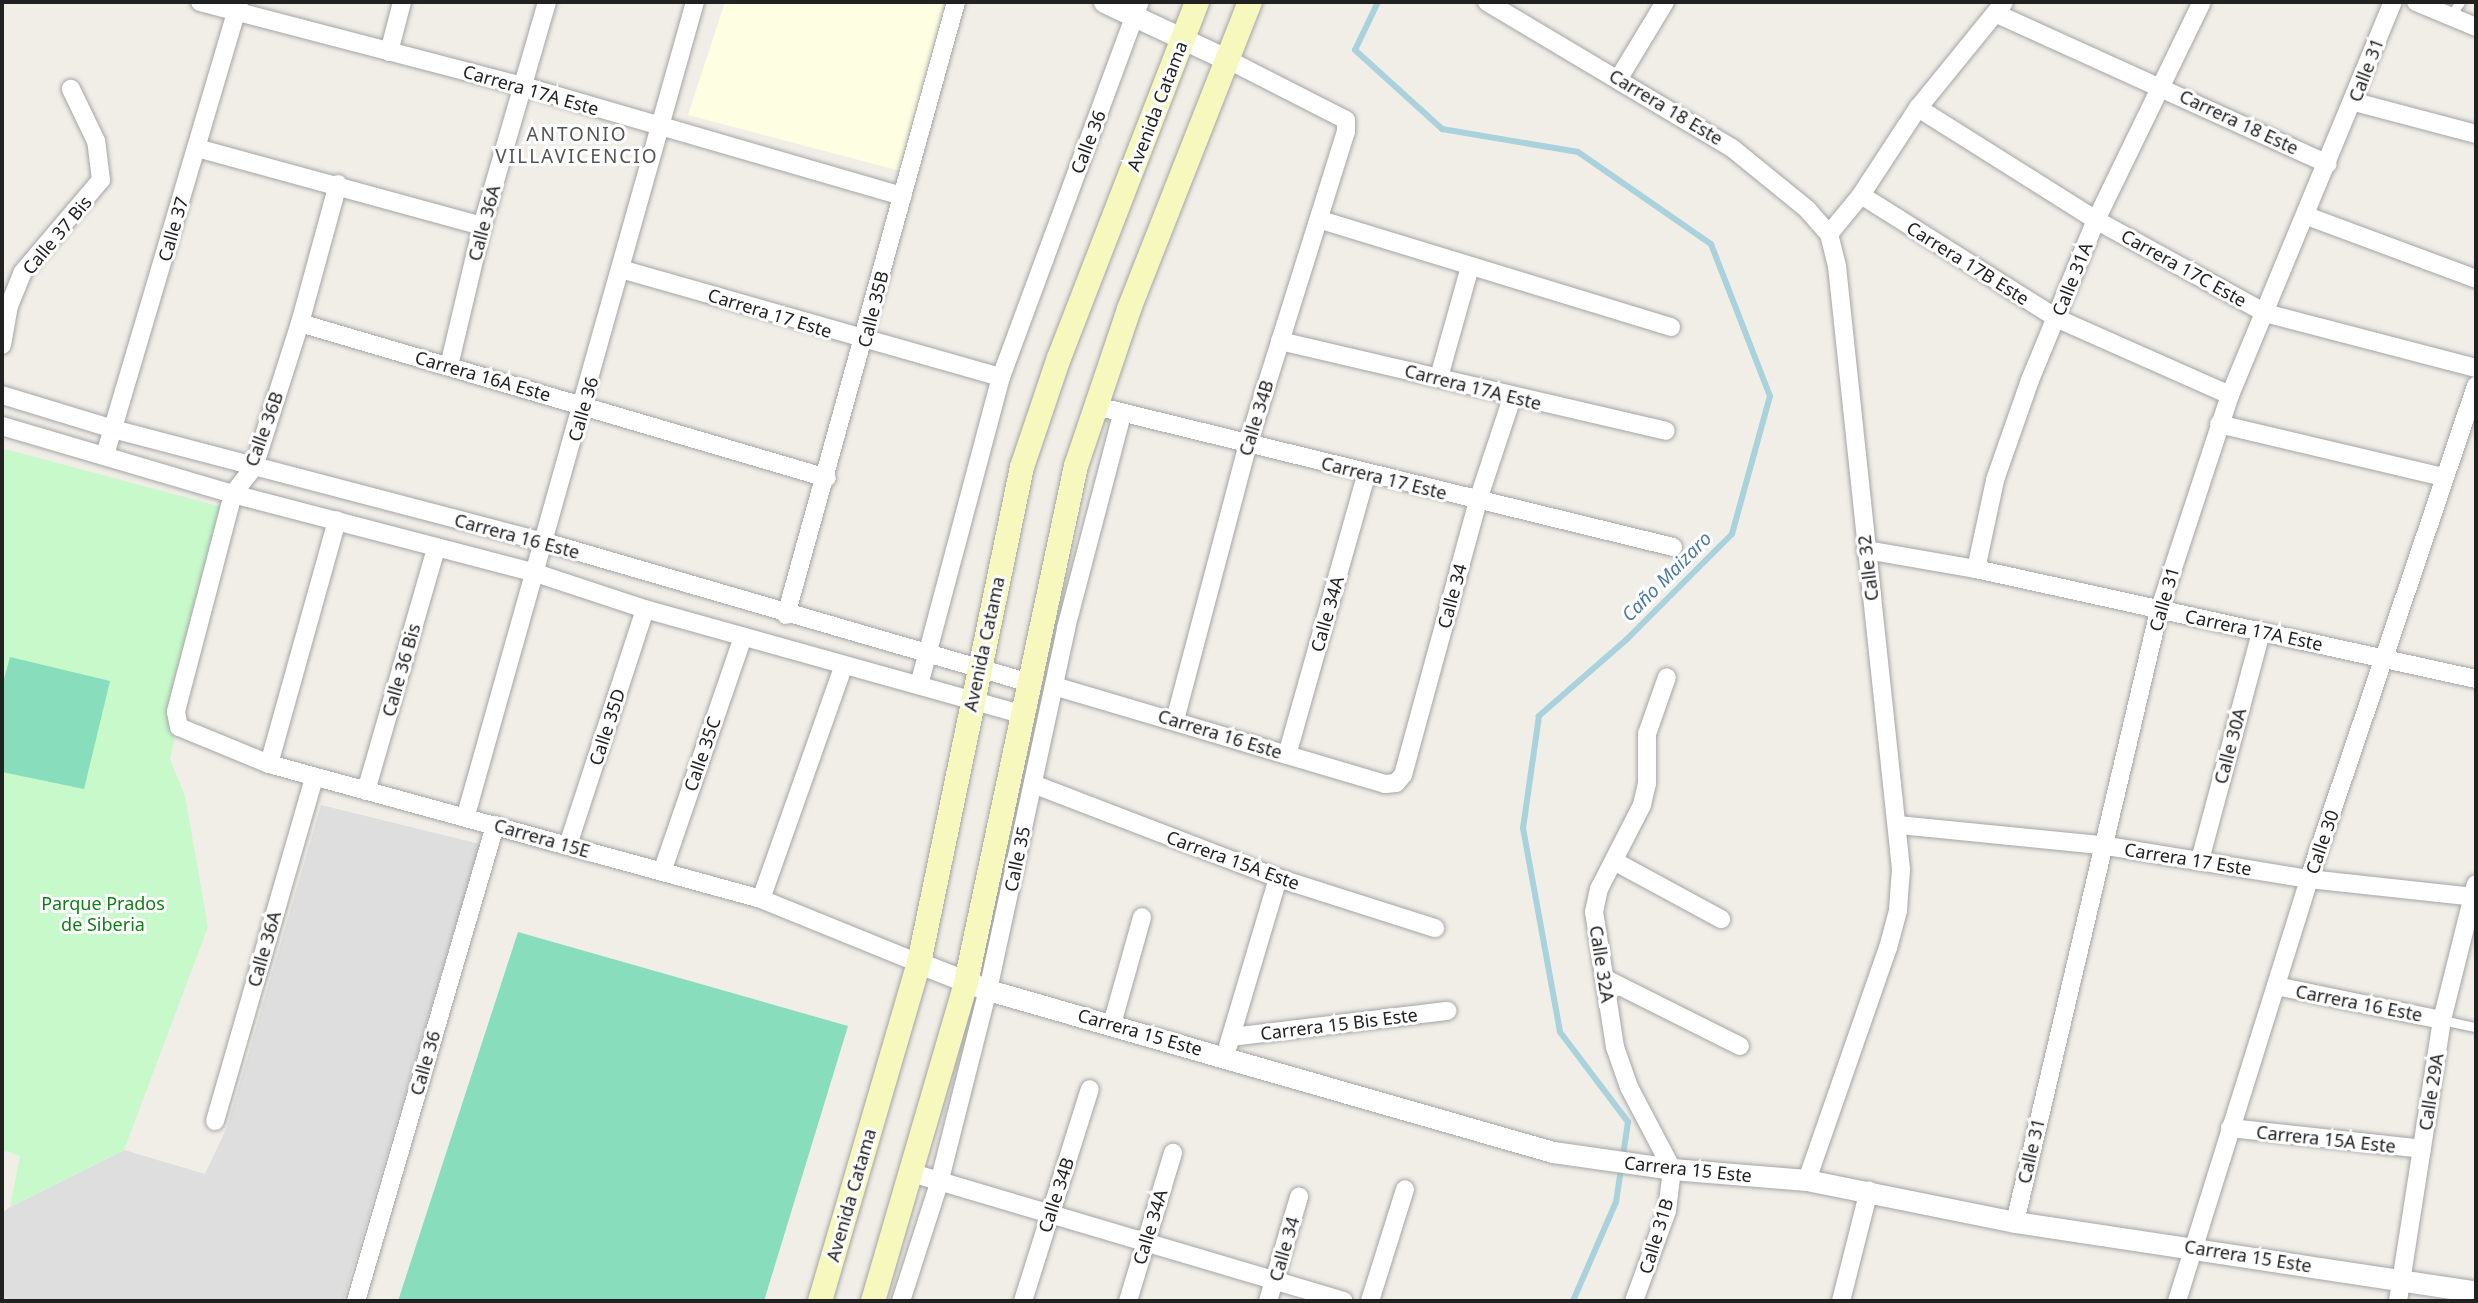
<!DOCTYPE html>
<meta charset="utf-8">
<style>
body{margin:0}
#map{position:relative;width:2478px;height:1303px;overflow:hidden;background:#f1eee8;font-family:"Noto Sans",sans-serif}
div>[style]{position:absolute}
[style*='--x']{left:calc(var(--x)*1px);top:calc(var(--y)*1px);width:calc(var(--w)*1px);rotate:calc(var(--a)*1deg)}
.residential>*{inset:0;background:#dfdede}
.education>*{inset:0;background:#fefee3}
.park>*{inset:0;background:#c7f9ca}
.pitch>*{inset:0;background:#88ddbc}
.stream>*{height:6px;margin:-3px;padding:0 3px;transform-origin:3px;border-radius:3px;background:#a9d2dd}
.roads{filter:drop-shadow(0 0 2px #a5a5a5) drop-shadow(0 0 2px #a5a5a5)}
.service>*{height:9px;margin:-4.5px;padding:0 4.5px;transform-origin:4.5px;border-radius:4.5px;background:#fff}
.minor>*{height:18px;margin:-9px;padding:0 9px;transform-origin:9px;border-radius:9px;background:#fff}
.tertiary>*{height:21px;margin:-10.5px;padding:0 10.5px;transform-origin:10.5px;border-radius:10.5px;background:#fff}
.secondary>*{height:24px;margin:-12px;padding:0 12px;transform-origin:12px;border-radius:12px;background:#f6f8be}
span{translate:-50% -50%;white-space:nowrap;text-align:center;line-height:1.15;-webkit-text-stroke:6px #fff;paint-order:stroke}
.street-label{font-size:18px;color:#212121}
.park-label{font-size:18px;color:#0e7f17}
.neighbourhood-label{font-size:19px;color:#545454;letter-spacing:2px}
.water-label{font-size:19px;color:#4b7aa7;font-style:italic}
.frame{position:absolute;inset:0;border:4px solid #212121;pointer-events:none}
</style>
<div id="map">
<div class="residential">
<i style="clip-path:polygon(321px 805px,480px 844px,343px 1301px,2px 1301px,2px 1213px,10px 1207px,124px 1150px,205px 1174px,227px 1127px)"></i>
</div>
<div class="education">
<i style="clip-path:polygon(725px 2px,955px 2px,908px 173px,688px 115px)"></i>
</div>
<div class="park">
<i style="clip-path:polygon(5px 449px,222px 507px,170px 759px,185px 796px,208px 927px,124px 1150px,10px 1207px,20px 1156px,2px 1150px,2px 460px)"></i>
</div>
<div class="pitch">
<i style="clip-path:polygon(10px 657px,110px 681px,84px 789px,2px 772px,2px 686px)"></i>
<i style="clip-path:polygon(518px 932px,848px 1026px,764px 1301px,398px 1301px)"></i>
</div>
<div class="stream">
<i style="--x:1378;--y:2;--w:53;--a:115.6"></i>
<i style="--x:1355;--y:50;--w:118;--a:42.2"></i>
<i style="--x:1442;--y:129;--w:138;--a:9.6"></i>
<i style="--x:1578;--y:152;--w:162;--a:34.7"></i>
<i style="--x:1711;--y:244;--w:163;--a:68.8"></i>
<i style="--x:1770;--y:396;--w:143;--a:105.4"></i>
<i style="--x:1732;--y:534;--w:150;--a:135"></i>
<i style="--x:1626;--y:640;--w:116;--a:138.9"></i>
<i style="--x:1539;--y:716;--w:113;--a:98.1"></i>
<i style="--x:1523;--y:828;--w:207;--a:79.7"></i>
<i style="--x:1560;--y:1032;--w:113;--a:52.9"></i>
<i style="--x:1628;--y:1122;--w:81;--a:98.5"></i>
<i style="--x:1616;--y:1202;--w:108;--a:113.5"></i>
</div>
<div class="roads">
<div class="service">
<i style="--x:2450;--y:16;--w:17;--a:-54"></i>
<i style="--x:2442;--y:1020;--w:35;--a:12"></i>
</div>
<div class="minor">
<i style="--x:200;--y:2;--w:334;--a:14.6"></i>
<i style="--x:523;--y:86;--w:395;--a:16.2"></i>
<i style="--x:1487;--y:2;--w:285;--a:30.8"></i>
<i style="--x:1732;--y:148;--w:97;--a:39.1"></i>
<i style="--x:1807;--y:209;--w:33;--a:49"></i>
<i style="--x:2416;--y:2;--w:65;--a:22.6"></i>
<i style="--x:1997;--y:14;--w:363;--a:24.4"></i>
<i style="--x:389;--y:52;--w:52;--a:-75.4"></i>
<i style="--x:1619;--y:78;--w:89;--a:-58.8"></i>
<i style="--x:2355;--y:102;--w:125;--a:14.8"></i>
<i style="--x:1918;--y:108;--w:210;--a:32.2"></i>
<i style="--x:2096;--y:220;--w:193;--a:28.8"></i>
<i style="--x:2265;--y:313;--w:218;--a:14.6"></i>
<i style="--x:197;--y:148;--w:295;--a:15.3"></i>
<i style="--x:338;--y:184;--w:144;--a:105.3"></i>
<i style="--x:300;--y:323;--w:151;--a:107.7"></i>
<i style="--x:254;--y:467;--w:34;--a:128"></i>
<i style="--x:233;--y:494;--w:225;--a:104.7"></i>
<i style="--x:176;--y:712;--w:15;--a:79"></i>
<i style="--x:179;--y:727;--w:97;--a:22.3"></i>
<i style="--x:269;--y:764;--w:510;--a:15.34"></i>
<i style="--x:761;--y:899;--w:170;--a:22.1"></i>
<i style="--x:1861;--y:195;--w:231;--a:32.2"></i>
<i style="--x:2056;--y:318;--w:190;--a:23.9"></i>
<i style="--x:2307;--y:216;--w:180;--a:20.4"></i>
<i style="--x:1321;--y:220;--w:366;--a:17"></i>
<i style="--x:621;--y:269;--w:395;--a:15.9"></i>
<i style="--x:300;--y:323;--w:549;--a:16.39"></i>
<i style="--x:1280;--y:341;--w:396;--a:13.1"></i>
<i style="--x:2;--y:345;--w:40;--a:-80"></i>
<i style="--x:9;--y:306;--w:35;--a:-68"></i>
<i style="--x:22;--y:273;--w:122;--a:-49.7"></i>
<i style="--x:101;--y:180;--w:39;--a:-97"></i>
<i style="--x:96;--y:141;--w:58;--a:-115.7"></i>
<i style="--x:449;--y:366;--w:144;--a:-76.7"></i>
<i style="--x:482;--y:226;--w:233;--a:-73.8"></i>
<i style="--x:1439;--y:377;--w:114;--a:-74.3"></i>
<i style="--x:2;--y:395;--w:116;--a:17"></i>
<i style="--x:113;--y:429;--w:447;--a:14.7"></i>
<i style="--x:545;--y:542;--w:505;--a:16.21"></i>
<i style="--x:1096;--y:406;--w:594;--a:13.73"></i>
<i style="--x:2219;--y:424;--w:230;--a:13.3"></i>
<i style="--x:2;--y:426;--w:241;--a:16.4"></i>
<i style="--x:233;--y:494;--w:313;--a:14.6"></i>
<i style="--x:536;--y:573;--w:115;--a:18.3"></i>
<i style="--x:645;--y:609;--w:391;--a:15.6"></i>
<i style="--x:105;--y:455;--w:472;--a:-73.5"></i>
<i style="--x:1866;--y:550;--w:112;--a:9.8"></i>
<i style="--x:1976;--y:569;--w:512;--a:12.41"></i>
<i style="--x:1976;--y:569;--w:91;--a:-77.9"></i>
<i style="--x:1995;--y:480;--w:106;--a:-70.7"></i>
<i style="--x:2030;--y:380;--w:173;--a:-67.6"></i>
<i style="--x:2096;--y:220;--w:242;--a:-64.1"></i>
<i style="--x:786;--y:615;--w:636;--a:-74.5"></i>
<i style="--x:919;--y:685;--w:319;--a:-75.1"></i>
<i style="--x:1001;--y:377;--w:400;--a:-69.7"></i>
<i style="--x:1054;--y:686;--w:345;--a:16.5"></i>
<i style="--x:1385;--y:784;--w:11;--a:-5"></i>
<i style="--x:1396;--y:783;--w:11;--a:-49"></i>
<i style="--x:1403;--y:775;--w:285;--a:-74.7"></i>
<i style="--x:1478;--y:500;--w:108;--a:-71.6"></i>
<i style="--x:1175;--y:720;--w:285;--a:-75.2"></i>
<i style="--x:1248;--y:444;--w:327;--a:-72.6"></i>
<i style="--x:1346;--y:132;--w:12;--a:-90"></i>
<i style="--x:1346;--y:120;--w:132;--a:-153"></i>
<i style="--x:1287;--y:755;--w:293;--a:-74.2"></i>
<i style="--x:269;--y:764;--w:253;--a:-74.4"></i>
<i style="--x:1033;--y:784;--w:262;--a:21"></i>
<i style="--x:1278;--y:878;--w:165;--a:17.7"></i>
<i style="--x:366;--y:791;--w:253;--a:-73.9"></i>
<i style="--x:466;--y:815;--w:845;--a:-74.27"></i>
<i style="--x:1899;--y:825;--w:203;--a:5.7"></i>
<i style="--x:2101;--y:845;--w:211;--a:9.3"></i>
<i style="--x:2309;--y:879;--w:168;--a:6.2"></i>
<i style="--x:568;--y:845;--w:248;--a:-71.9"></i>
<i style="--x:2200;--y:860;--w:235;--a:-75"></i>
<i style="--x:1614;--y:861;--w:122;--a:28.5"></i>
<i style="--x:662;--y:872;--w:249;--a:-71"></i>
<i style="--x:761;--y:899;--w:248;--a:-70.5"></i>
<i style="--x:1604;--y:978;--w:152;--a:26.6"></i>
<i style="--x:2276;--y:986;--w:169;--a:11.6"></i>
<i style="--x:1112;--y:1024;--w:111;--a:-74.3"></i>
<i style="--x:1231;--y:1037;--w:218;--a:-6.9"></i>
<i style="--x:1228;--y:1046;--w:175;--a:-73.4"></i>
<i style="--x:215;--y:1121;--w:358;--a:-73.9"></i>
<i style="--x:2230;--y:1128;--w:193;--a:6.2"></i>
<i style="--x:912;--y:1173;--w:450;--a:16.5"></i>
<i style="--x:1807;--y:1180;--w:246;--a:-70.8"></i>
<i style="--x:1888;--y:948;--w:39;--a:-75"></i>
<i style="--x:1898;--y:910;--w:41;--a:-85.8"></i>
<i style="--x:1901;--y:869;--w:606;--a:-96.06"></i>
<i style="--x:1837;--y:266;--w:33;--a:-104"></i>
<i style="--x:1829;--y:234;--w:50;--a:-50.6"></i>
<i style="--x:1861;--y:195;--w:104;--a:-56.8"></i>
<i style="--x:1918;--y:108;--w:136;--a:-50.9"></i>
<i style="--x:2015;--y:1222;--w:628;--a:-76.74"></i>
<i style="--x:2159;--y:611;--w:227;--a:-71.8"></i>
<i style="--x:2230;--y:395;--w:425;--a:-67.5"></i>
<i style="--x:356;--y:1301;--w:496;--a:-73.7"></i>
<i style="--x:901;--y:1301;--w:124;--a:-72.1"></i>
<i style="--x:939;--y:1183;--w:199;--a:-75.8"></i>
<i style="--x:988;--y:990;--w:370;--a:-77.8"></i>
<i style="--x:1066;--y:628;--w:221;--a:-75.3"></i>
<i style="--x:1023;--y:1301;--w:222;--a:-72.5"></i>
<i style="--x:1128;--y:1301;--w:155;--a:-73.1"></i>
<i style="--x:1268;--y:1301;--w:109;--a:-73.4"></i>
<i style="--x:1370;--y:1301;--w:117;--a:-72.6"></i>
<i style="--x:1634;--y:1301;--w:96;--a:-69.9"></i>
<i style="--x:1667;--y:1211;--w:42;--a:-83.2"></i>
<i style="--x:1672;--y:1169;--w:93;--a:-117.7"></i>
<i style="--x:1629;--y:1087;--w:42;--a:-109.3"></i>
<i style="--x:1615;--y:1047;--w:137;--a:-98.8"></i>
<i style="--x:1594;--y:912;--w:24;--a:-78"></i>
<i style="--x:1599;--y:889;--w:94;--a:-62.9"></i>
<i style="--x:1642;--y:805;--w:22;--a:-77"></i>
<i style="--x:1647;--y:784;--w:50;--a:-90"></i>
<i style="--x:1647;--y:734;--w:60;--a:-70.7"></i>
<i style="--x:1841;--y:1301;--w:114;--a:-75.8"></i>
<i style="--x:2177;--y:1301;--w:442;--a:-72.6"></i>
<i style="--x:2309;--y:879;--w:521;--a:-71.29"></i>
<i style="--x:2398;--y:1301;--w:284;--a:-81.1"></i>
<i style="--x:2442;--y:1020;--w:140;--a:-76"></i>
</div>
<div class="tertiary">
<i style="--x:1104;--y:2;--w:137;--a:25.1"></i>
<i style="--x:919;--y:963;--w:74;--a:21.4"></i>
<i style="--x:988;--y:990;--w:588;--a:16"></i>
<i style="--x:1553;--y:1152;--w:120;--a:8.1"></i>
<i style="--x:1672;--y:1169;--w:135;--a:4.7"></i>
<i style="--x:1807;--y:1180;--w:212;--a:11.4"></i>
<i style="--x:2015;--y:1222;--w:466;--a:8.6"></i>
</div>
<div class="secondary">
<i style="--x:820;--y:1301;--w:352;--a:-73.7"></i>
<i style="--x:919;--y:963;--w:507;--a:-78.27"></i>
<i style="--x:1022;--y:467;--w:115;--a:-71.3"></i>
<i style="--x:1059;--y:358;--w:382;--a:-68.8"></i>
<i style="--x:873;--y:1301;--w:332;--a:-73.7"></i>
<i style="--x:966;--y:982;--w:528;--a:-77.97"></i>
<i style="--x:1076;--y:466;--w:166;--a:-71.3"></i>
<i style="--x:1129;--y:309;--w:330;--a:-68.5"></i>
</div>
</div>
<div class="street-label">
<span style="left:2366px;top:70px;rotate:-69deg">Calle 31</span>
<span style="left:531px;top:90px;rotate:16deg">Carrera 17A Este</span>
<span style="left:1157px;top:106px;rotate:-69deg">Avenida Catama</span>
<span style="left:1666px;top:107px;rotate:31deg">Carrera 18 Este</span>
<span style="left:2239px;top:122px;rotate:25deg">Carrera 18 Este</span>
<span style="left:1088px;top:142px;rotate:-69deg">Calle 36</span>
<span style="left:484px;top:223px;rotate:-75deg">Calle 36A</span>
<span style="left:173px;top:229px;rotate:-74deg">Calle 37</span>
<span style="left:57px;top:235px;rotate:-50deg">Calle 37 Bis</span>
<span style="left:1968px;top:263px;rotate:32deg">Carrera 17B Este</span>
<span style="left:2184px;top:268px;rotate:29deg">Carrera 17C Este</span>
<span style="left:2072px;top:279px;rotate:-68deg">Calle 31A</span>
<span style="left:873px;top:309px;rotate:-76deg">Calle 35B</span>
<span style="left:770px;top:313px;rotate:17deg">Carrera 17 Este</span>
<span style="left:483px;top:376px;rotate:16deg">Carrera 16A Este</span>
<span style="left:1473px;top:387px;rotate:14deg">Carrera 17A Este</span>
<span style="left:583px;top:409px;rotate:-74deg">Calle 36</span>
<span style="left:1256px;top:418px;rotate:-73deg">Calle 34B</span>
<span style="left:264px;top:429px;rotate:-70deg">Calle 36B</span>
<span style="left:1384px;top:478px;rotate:14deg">Carrera 17 Este</span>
<span style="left:517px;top:536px;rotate:15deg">Carrera 16 Este</span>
<span style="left:1868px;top:568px;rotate:-97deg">Calle 32</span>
<span style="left:1452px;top:596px;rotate:-75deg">Calle 34</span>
<span style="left:2164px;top:599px;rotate:-74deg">Calle 31</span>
<span style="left:1327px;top:614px;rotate:-74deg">Calle 34A</span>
<span style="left:2254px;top:630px;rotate:12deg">Carrera 17A Este</span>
<span style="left:984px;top:644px;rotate:-78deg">Avenida Catama</span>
<span style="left:401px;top:670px;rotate:-74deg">Calle 36 Bis</span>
<span style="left:607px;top:727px;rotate:-72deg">Calle 35D</span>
<span style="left:1220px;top:734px;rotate:17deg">Carrera 16 Este</span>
<span style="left:2230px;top:746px;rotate:-75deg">Calle 30A</span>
<span style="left:702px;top:754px;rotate:-71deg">Calle 35C</span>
<span style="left:542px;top:838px;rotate:16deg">Carrera 15E</span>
<span style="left:2322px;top:842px;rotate:-71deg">Calle 30</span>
<span style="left:1017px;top:859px;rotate:-78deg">Calle 35</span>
<span style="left:2188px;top:859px;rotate:9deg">Carrera 17 Este</span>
<span style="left:1233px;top:860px;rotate:20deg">Carrera 15A Este</span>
<span style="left:264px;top:949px;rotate:-74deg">Calle 36A</span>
<span style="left:1602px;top:964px;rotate:81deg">Calle 32A</span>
<span style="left:2359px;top:1003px;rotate:11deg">Carrera 16 Este</span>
<span style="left:1339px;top:1024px;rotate:-7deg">Carrera 15 Bis Este</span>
<span style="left:1140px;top:1032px;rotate:16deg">Carrera 15 Este</span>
<span style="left:425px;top:1063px;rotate:-74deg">Calle 36</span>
<span style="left:2431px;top:1092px;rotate:-81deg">Calle 29A</span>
<span style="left:2326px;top:1139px;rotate:6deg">Carrera 15A Este</span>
<span style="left:2031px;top:1151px;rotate:-77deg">Calle 31</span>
<span style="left:1688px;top:1169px;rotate:6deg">Carrera 15 Este</span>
<span style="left:851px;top:1195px;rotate:-74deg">Avenida Catama</span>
<span style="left:1056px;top:1195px;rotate:-72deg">Calle 34B</span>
<span style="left:1150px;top:1227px;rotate:-73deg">Calle 34A</span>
<span style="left:1656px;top:1236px;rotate:-73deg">Calle 31B</span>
<span style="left:1284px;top:1249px;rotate:-74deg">Calle 34</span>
<span style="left:2248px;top:1256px;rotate:9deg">Carrera 15 Este</span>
</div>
<div class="park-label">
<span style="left:103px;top:914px">Parque Prados<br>de Siberia</span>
</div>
<div class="neighbourhood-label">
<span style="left:577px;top:146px">ANTONIO<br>VILLAVICENCIO</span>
</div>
<div class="water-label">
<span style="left:1667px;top:577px;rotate:-45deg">Caño Maizaro</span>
</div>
<div class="frame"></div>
</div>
